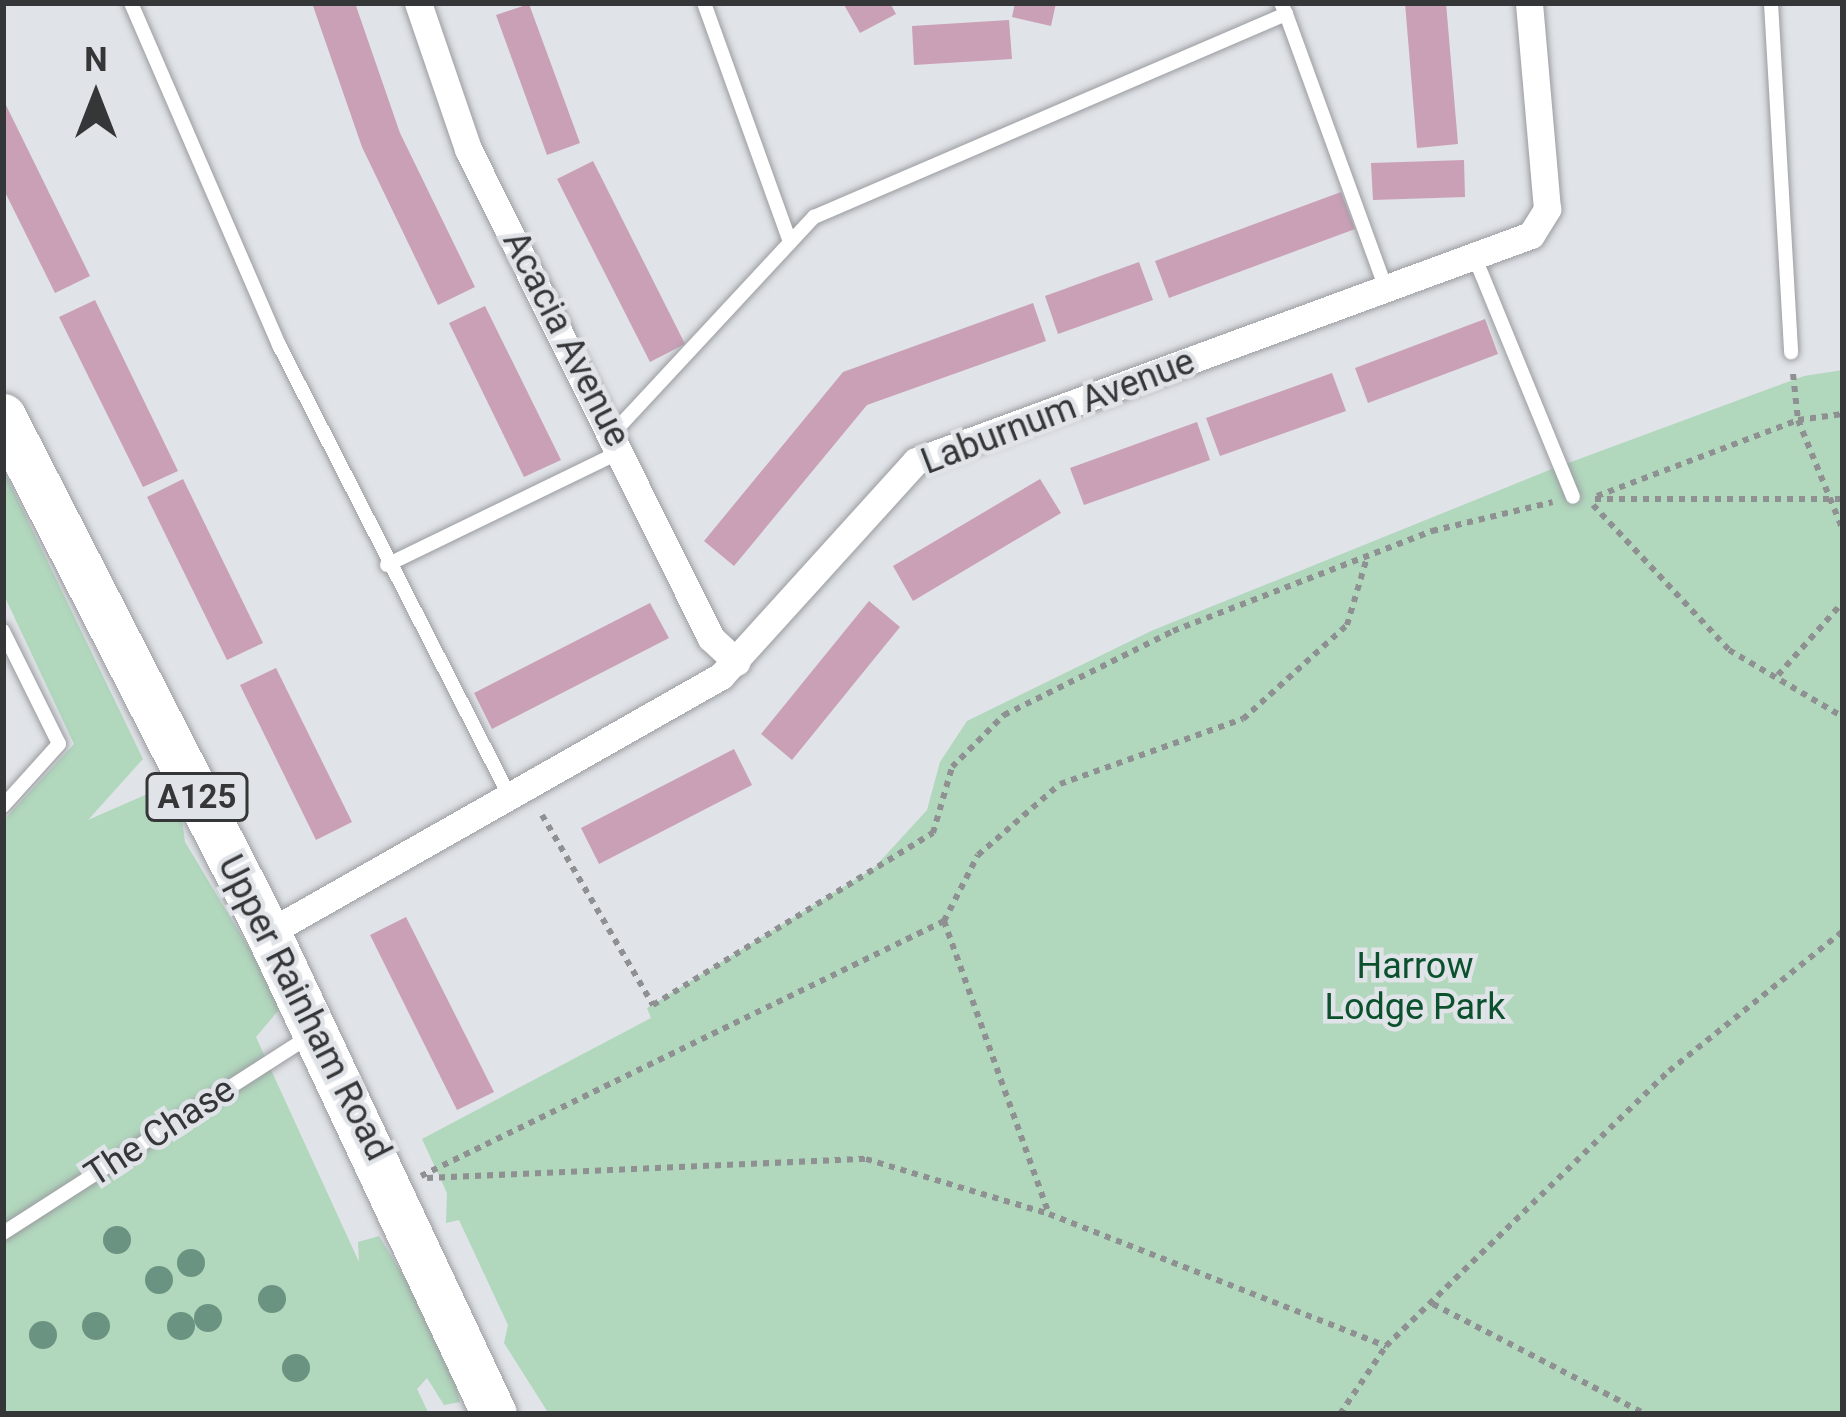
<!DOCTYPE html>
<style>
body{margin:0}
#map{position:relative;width:1846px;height:1417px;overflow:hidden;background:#e0e3e7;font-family:Roboto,sans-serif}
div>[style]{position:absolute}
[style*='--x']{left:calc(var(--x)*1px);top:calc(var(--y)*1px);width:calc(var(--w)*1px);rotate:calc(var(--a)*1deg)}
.green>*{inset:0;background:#b1d7bd}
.building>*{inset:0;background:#caa0b6}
.path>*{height:6px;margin-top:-3px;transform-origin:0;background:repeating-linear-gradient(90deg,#8e9092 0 6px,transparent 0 12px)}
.roads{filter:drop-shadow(0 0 3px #9a9ca0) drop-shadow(0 0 3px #9a9ca0)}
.service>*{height:14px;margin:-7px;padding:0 7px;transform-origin:7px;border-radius:7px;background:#fff}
.minor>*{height:27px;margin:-13.5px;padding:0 13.5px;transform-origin:13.5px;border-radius:13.5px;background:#fff}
.primary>*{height:45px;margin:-22.5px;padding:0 22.5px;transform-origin:22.5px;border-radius:22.5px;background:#fff}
.trees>*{width:28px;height:28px;margin:-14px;border-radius:50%;background:#6b9381}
span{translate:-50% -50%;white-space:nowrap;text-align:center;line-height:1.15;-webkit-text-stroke:9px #e0e3e7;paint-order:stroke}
.shield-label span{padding:3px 9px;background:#e0e3e7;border:3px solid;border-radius:9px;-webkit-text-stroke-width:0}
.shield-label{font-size:33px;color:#353637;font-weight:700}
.street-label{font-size:36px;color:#353637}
.park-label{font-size:36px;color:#0c512e}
.frame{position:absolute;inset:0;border:6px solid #353637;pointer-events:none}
.north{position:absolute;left:36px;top:36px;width:120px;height:120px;-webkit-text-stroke:9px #e0e3e7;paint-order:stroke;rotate:0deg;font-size:33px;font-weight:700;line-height:48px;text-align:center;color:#353637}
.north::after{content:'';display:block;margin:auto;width:42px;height:54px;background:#353637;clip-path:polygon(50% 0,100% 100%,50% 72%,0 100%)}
</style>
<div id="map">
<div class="green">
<i style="clip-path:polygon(1843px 370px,1843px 1414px,549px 1414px,504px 1343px,508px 1325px,459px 1220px,446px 1223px,447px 1193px,422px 1139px,651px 1018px,647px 1008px,874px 868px,927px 810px,940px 762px,967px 721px,1151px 631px,1552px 469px,1804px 376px)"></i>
<i style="clip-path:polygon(3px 469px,143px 759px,88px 820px,177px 781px,185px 842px,283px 1005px,256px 1037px,359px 1262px,358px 1242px,379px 1236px,446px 1345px,460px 1402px,444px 1405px,427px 1378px,417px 1389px,429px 1414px,3px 1414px,3px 821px,74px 744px,3px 593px)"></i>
</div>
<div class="building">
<i style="clip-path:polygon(312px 3px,355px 3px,400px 133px,475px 287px,438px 305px,362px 147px)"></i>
<i style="clip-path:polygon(843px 3px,890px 3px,896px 14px,860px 33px)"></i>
<i style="clip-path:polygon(1015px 3px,1056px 3px,1051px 26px,1012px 17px)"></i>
<i style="clip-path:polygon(1405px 3px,1446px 3px,1458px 144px,1417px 148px)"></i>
<i style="clip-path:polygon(529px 4px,580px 143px,547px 155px,496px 15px)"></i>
<i style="clip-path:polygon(1009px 20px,1012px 59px,914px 65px,912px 26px)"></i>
<i style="clip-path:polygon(3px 99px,90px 276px,55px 293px,3px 188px)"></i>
<i style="clip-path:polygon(1464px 160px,1465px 197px,1373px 200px,1371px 163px)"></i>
<i style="clip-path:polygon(593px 161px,685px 344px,650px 362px,557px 179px)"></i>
<i style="clip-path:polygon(1341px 192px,1355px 229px,1169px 298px,1155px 261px)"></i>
<i style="clip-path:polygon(1139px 262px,1153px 300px,1058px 334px,1045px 296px)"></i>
<i style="clip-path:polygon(95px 300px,178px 471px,143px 487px,59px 317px)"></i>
<i style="clip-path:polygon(1033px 303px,1046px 341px,867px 405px,734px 566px,704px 541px,843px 372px)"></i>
<i style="clip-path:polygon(485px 306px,561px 460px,524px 477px,449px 323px)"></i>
<i style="clip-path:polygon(1485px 319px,1498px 354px,1368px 403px,1355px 368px)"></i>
<i style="clip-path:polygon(1332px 373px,1346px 411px,1220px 456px,1206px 418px)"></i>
<i style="clip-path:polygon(1197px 422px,1210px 460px,1084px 505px,1070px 468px)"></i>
<i style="clip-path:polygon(183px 479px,263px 643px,227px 660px,147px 497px)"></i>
<i style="clip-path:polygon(1040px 479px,1061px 513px,913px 601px,893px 566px)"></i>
<i style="clip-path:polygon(869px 601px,900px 627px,792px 760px,761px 734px)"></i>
<i style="clip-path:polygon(650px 603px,669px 638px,492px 729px,474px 693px)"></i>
<i style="clip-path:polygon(276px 668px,352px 822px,316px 840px,240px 685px)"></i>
<i style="clip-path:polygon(734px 749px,752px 785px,599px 864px,581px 828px)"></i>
<i style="clip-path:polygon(406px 917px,494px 1092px,457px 1110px,370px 935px)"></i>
</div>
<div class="path">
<i style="--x:1793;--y:374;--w:46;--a:83.8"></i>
<i style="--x:1798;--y:420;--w:119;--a:67.8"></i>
<i style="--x:1597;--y:496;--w:215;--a:-20.7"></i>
<i style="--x:1798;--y:420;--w:45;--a:-7.6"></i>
<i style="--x:1595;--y:499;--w:248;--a:0"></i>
<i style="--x:1593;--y:505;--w:199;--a:46.8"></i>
<i style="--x:1729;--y:650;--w:132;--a:30.4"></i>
<i style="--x:1778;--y:675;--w:98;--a:-48.3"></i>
<i style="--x:542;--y:815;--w:220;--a:59.7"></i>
<i style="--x:653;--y:1005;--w:329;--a:-31.6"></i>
<i style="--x:933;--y:833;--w:69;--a:-73.9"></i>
<i style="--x:952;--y:767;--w:74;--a:-45"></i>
<i style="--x:1004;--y:715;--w:189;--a:-26.4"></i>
<i style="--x:1173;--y:631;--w:278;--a:-21.1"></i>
<i style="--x:1432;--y:531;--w:124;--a:-13.5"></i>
<i style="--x:944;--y:921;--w:311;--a:70.3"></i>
<i style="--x:421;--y:1176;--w:582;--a:-25.99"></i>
<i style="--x:944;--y:921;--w:74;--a:-62.7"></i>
<i style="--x:978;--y:855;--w:108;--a:-40.9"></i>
<i style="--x:1060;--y:784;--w:194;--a:-19.6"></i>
<i style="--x:1243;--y:719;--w:140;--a:-42.1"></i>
<i style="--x:1347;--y:625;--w:67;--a:-73.5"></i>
<i style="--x:427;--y:1178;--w:439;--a:-2.5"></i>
<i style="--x:866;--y:1159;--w:191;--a:16.7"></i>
<i style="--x:1049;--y:1214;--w:362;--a:21.4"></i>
<i style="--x:1433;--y:1304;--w:239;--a:27.4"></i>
<i style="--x:1340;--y:1414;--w:82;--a:-55.9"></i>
<i style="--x:1386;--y:1346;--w:395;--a:-44.2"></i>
<i style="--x:1669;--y:1071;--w:223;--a:-38.8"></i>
</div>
<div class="roads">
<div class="service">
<i style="--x:131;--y:3;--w:373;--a:66.6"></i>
<i style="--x:279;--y:345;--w:510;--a:62.93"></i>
<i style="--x:704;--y:3;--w:254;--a:70.2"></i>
<i style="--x:1771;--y:3;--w:350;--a:86.7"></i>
<i style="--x:1286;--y:14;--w:295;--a:70"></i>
<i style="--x:1475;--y:258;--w:258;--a:67.7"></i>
<i style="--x:614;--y:432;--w:294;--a:-47.1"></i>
<i style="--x:814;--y:217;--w:514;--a:-23.27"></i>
<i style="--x:1286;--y:14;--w:12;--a:-114"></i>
<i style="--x:387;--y:565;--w:259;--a:-25.9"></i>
<i style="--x:3;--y:631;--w:126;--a:63.6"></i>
<i style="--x:59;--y:744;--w:84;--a:132.1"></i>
<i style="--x:3;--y:1233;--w:361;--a:-32.7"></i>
</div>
<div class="minor">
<i style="--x:418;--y:3;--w:154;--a:71.1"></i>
<i style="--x:468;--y:149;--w:546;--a:63.58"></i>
<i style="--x:711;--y:638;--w:35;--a:43"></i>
<i style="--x:268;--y:933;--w:521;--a:-29.57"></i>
<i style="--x:721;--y:676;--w:290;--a:-47.8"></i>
<i style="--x:916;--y:461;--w:655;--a:-20.18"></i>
<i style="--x:1531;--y:235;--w:31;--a:-58"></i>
<i style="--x:1547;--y:209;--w:207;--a:-95"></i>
</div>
<div class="primary">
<i style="--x:3;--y:416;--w:581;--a:62.86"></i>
<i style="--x:268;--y:933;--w:531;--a:64.83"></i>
</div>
</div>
<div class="trees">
<i style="left:117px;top:1240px"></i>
<i style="left:191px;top:1263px"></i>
<i style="left:159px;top:1280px"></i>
<i style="left:272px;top:1299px"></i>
<i style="left:208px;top:1318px"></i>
<i style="left:96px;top:1326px"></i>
<i style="left:181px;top:1326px"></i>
<i style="left:43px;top:1335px"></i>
<i style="left:296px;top:1368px"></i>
</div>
<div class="shield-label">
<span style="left:197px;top:797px">A125</span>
</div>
<div class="street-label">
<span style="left:566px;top:339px;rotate:63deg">Acacia Avenue</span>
<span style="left:1058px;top:412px;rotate:-21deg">Laburnum Avenue</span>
<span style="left:304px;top:1008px;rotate:63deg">Upper Rainham Road</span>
<span style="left:160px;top:1132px;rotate:-33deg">The Chase</span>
</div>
<div class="park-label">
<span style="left:1415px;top:987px">Harrow<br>Lodge Park</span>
</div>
<div class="frame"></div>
<div class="north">N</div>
</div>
